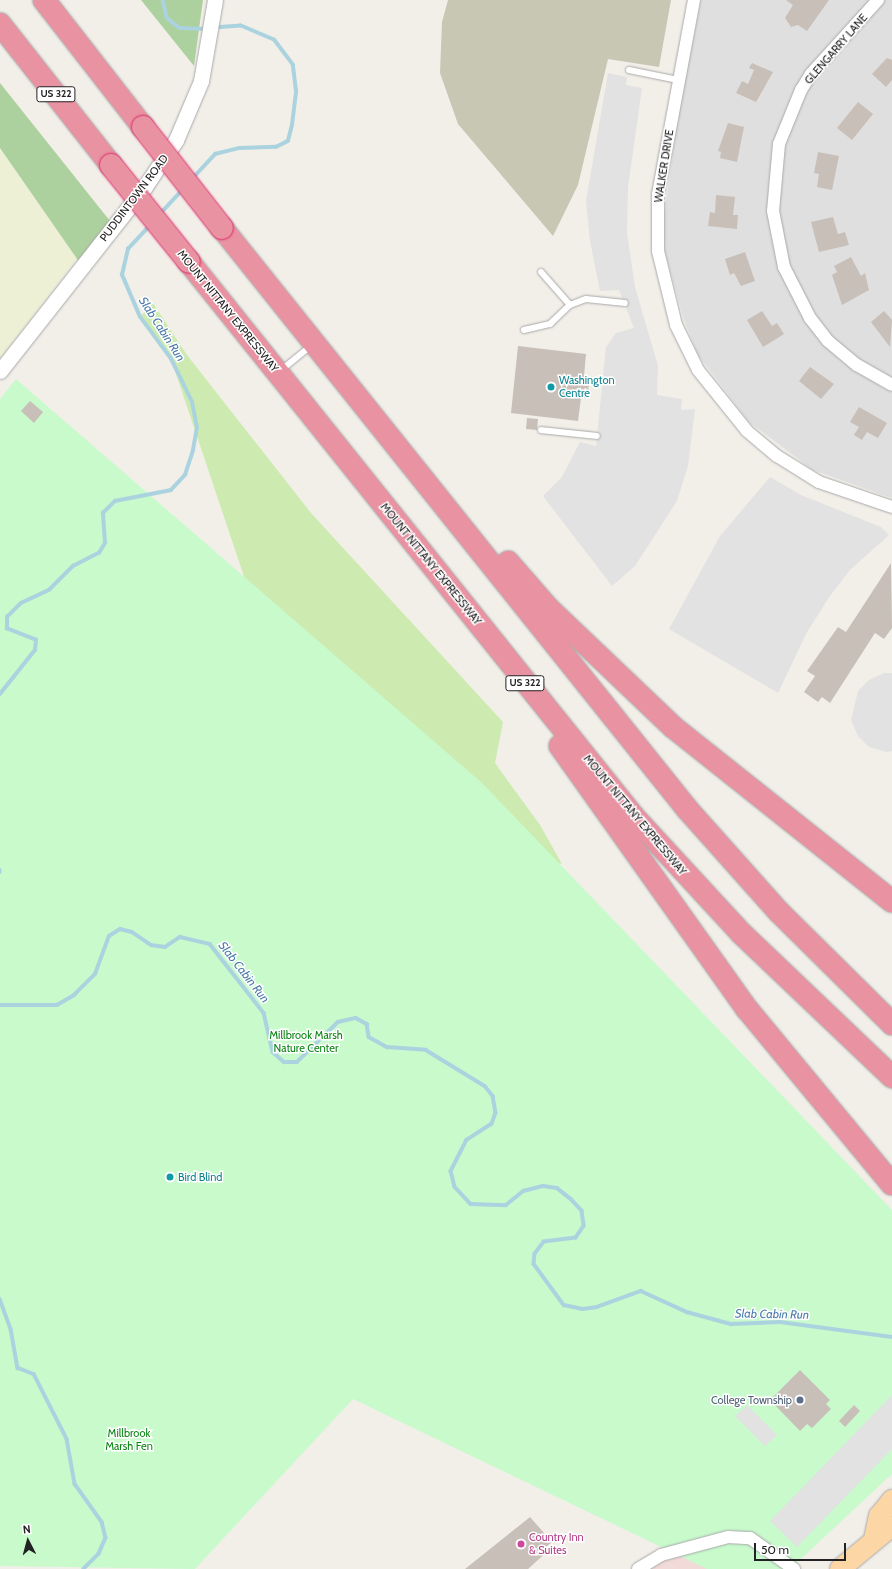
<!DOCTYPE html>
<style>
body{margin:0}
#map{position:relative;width:892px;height:1569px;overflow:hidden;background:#f2efe9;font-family:Cabin,sans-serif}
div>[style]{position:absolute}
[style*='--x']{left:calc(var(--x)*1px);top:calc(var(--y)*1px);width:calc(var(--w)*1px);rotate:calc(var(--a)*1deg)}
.residential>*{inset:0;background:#e0dfdf}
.commercial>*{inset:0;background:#f2dad9}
.construction>*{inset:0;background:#c7c7b4}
.farmland>*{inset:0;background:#eef0d5}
.grass>*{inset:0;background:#cdebb0}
.forest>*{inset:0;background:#add19e}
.park>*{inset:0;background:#c8facc}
.parking>*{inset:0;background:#e2e2e2}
.stream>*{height:3.5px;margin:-1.75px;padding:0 1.75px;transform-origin:1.75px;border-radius:1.75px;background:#aad3df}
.building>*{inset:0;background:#c7bfb8}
.roads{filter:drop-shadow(0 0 1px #a9a9a9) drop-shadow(0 0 1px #a9a9a9)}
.service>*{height:6px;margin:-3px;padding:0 3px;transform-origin:3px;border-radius:3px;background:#fff}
.minor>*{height:12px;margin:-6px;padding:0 6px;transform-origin:6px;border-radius:6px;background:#fff}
.tertiary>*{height:15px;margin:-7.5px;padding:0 7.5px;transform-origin:7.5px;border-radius:7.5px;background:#fff}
.primary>*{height:20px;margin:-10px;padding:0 10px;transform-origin:10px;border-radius:10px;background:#fcd6a4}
.motorway>*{height:22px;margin:-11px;padding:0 11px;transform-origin:11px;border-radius:11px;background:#e892a2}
.bridges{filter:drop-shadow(0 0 1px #dc2a67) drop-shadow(0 0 1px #dc2a67)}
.motorway-bridge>*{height:22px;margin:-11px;padding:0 11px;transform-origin:11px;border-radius:11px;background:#e892a2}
.dots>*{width:11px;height:11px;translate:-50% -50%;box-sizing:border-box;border:2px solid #fff;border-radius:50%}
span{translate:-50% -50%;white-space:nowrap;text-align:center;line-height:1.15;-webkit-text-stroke:3px #fff;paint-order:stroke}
.shield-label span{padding:1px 3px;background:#fff;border:1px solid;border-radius:3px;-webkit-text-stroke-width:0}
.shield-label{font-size:10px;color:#222;font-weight:700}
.street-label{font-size:11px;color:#222}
.culture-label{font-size:11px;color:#0d838f}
.left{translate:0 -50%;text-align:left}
.park-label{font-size:11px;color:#0c8416}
.service-label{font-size:11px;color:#4e5e75}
.right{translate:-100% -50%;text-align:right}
.hotel-label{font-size:11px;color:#b23c85}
.water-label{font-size:12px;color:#4a7aab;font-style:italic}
.north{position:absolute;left:8px;top:1521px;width:40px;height:40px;-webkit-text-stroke:3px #fff;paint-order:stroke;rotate:354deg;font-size:11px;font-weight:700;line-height:16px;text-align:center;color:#222}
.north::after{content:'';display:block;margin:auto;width:14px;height:18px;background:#222;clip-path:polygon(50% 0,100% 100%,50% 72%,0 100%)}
.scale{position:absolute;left:754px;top:1543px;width:92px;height:18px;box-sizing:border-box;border:2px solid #222;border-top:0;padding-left:5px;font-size:12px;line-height:14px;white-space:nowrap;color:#222;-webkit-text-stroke:3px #fff;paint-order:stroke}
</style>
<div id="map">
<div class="residential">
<i style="clip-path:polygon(701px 0,892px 0,892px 498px,813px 470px,749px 422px,698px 355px,684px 320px,665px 252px,663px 222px,680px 106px)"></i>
</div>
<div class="commercial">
<i style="clip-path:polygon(677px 1547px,715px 1569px,650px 1569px)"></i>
</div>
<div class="construction">
<i style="clip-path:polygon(448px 0,671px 0,659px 67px,608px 59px,578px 185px,553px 236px,458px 124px,440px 73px,442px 22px)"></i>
</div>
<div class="farmland">
<i style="clip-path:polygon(0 148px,77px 258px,0 359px)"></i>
</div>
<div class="grass">
<i style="clip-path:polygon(153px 303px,187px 355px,311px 513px,503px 722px,495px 763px,540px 825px,562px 864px,461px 838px,317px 794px,171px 359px,140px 317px)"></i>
</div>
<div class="forest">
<i style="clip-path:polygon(141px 0,203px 0,194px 66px)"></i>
<i style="clip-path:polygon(0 83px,114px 226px,82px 266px,0 148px)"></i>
</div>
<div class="park">
<i style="clip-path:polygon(16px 379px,482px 783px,892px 1210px,892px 1474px,790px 1569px,707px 1569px,353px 1399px,195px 1569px,0 1566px,0 399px)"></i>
</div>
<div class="parking">
<i style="clip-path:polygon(608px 73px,627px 77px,626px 85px,642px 88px,628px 187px,627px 233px,635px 287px,658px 366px,657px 395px,682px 399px,681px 410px,695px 409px,688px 466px,677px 501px,635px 566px,612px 586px,543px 496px,562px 477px,580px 442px,596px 446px,606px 347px,616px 333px,634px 328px,619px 290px,600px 291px,590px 241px,586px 201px)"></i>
<i style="clip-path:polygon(770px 477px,801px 495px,881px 527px,889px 535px,850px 570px,830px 596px,807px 632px,778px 693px,669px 629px,720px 536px)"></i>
<i style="clip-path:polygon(884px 673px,892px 673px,892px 751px,886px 752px,869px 747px,858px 736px,851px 720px,858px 691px,869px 680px)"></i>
<i style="clip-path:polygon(892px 1395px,892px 1449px,797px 1547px,770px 1521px)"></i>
<i style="clip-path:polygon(747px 1405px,777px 1435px,765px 1446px,735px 1416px)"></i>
</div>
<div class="stream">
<i style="--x:163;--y:0;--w:18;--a:77"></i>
<i style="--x:167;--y:18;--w:16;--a:38"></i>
<i style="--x:180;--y:28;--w:26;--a:2"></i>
<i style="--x:192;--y:179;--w:34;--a:-47"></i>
<i style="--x:215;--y:154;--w:25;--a:-14"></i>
<i style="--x:239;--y:148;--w:37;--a:-2"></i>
<i style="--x:276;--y:147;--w:13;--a:-27"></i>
<i style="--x:288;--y:141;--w:16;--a:-76"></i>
<i style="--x:292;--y:125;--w:34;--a:-83"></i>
<i style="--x:296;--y:91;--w:26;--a:-97"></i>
<i style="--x:293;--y:65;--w:31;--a:-127"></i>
<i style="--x:274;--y:40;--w:36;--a:-157"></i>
<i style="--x:241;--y:26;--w:27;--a:176"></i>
<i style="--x:160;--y:214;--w:34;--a:-47"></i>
<i style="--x:0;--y:694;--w:56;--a:-51.5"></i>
<i style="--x:35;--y:650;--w:10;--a:-84"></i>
<i style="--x:36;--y:640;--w:31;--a:-159"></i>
<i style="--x:7;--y:629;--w:12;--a:-90"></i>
<i style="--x:7;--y:617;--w:20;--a:-45"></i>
<i style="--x:21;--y:603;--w:31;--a:-25"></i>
<i style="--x:49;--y:590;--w:34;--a:-45"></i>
<i style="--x:73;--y:566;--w:29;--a:-27"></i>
<i style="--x:99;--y:553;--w:12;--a:-59"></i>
<i style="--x:105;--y:543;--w:30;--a:-94"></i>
<i style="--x:103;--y:513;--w:17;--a:-45"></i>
<i style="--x:115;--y:501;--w:57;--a:-11.1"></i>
<i style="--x:171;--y:490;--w:21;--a:-47"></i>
<i style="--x:185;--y:475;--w:26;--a:-72"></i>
<i style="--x:193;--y:450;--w:22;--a:-80"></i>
<i style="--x:197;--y:428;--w:26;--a:-101"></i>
<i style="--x:192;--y:402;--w:48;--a:-116"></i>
<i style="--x:171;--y:359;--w:52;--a:-126.4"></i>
<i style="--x:140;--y:317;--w:46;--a:-113.2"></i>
<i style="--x:122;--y:275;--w:27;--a:-77"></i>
<i style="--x:128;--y:249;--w:33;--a:-47"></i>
<i style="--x:0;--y:870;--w:2;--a:90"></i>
<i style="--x:0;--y:1005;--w:57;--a:0"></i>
<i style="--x:57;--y:1005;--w:20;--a:-30"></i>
<i style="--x:74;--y:995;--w:30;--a:-45"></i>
<i style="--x:95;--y:974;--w:40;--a:-69.8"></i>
<i style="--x:109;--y:936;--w:13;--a:-32"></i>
<i style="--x:120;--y:929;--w:12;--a:14"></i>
<i style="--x:132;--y:932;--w:23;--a:34"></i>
<i style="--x:151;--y:945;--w:14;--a:8"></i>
<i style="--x:165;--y:947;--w:18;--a:-34"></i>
<i style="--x:180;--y:937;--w:31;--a:13"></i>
<i style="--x:210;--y:944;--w:88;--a:52"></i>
<i style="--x:264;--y:1013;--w:40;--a:77"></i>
<i style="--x:273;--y:1052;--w:15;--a:42"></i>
<i style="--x:284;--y:1062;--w:13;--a:0"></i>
<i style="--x:297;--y:1062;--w:57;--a:-44.3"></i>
<i style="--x:338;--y:1022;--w:18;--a:-13"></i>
<i style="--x:356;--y:1018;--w:13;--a:29"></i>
<i style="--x:367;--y:1024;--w:13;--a:81"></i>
<i style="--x:369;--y:1037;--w:21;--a:29"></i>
<i style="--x:387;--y:1047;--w:39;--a:4"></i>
<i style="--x:426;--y:1050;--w:69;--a:31.4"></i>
<i style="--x:485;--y:1086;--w:13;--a:51"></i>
<i style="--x:493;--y:1096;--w:17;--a:80"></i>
<i style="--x:496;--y:1113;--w:12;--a:110"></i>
<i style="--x:492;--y:1124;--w:30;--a:147"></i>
<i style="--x:467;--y:1140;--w:35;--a:117"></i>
<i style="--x:451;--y:1171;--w:16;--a:76"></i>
<i style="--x:455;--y:1187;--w:23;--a:47"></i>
<i style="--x:471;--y:1204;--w:35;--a:2"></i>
<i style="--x:506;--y:1205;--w:22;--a:-39"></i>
<i style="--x:523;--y:1191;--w:21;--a:-14"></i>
<i style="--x:543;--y:1186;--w:14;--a:8"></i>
<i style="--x:557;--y:1188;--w:18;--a:38"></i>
<i style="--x:571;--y:1199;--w:16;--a:47"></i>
<i style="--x:582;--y:1211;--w:15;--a:82"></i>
<i style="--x:584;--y:1226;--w:14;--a:124"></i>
<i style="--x:576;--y:1238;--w:32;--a:173"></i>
<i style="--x:544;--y:1242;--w:15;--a:127"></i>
<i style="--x:535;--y:1254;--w:10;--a:96"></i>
<i style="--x:534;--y:1264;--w:51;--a:53.8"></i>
<i style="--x:564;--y:1305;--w:19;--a:12"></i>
<i style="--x:583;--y:1309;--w:14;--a:-8"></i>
<i style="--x:597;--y:1307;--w:47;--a:-20"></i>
<i style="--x:641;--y:1291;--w:51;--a:24.5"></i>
<i style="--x:687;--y:1312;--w:46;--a:15.3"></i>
<i style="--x:731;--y:1324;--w:49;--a:-2.3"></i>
<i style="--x:780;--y:1322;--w:113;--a:7.6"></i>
<i style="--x:0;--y:1299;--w:32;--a:70"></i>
<i style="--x:11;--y:1329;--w:40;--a:80"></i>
<i style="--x:18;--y:1368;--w:17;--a:21"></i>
<i style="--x:34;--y:1374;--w:73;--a:63.1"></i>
<i style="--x:67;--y:1439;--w:46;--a:79.9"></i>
<i style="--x:75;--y:1484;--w:47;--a:54.6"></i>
<i style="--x:102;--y:1522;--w:16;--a:76"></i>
<i style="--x:106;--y:1538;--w:17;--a:114"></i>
<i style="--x:99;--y:1554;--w:21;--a:135"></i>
</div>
<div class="building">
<i style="clip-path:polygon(786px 0,829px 0,807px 31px,798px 25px,791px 27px,785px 18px,793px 5px)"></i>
<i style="clip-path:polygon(887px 58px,892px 60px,892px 80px,886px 87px,872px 74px)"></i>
<i style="clip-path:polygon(752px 63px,773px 72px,756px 102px,736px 93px,742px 81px,748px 84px,754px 70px,749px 68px)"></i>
<i style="clip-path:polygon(858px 102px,873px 114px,852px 140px,837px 128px)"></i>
<i style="clip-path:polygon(728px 123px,744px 127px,737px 162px,720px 158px,721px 152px,718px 151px)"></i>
<i style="clip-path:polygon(818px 152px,839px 156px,832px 190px,817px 187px,819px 174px,814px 173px)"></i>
<i style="clip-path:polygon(716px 195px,735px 197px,733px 215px,738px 215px,737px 229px,708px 226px,710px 212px,715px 213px)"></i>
<i style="clip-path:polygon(833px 217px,838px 234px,845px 232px,849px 245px,819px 252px,811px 222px)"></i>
<i style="clip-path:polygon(745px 252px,755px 281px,741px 286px,734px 273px,730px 275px,725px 259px)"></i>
<i style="clip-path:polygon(851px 257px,861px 276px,865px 273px,869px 290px,842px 305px,832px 275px,837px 272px,834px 266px)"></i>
<i style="clip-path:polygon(762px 311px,772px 326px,777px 323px,784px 334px,763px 347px,747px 320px)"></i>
<i style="clip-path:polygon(884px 311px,892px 320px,890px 347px,871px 322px)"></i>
<i style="clip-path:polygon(518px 346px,586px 354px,584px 376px,590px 377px,587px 398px,581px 398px,578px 421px,511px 413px)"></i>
<i style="clip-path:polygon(810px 367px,834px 384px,821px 399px,799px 381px)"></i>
<i style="clip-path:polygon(30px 401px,43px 412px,34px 423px,21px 411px)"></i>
<i style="clip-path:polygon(859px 407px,887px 423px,878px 438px,867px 432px,862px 440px,854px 435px,859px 427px,850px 422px)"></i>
<i style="clip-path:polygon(527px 418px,538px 419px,537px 430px,526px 429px)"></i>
<i style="clip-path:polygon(891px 563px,892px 628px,884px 639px,875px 633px,830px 703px,822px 697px,818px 702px,804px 692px,815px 676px,807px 671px,838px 627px,846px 632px)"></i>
<i style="clip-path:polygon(167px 1173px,174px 1174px,173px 1181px,166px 1181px)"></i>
<i style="clip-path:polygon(800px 1370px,830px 1400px,826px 1404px,831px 1409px,812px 1428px,807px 1424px,800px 1431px,770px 1400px)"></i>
<i style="clip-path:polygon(854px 1405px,860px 1411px,845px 1427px,839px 1421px)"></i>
<i style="clip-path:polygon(530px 1517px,552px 1542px,546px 1547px,549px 1550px,528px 1569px,465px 1569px)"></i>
</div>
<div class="roads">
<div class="service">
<i style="--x:629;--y:70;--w:50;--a:11.5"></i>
<i style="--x:541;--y:272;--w:44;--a:48.7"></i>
<i style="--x:524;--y:330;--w:27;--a:-13"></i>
<i style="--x:550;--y:324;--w:28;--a:-44"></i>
<i style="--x:570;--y:305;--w:17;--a:-21"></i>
<i style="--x:586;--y:299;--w:39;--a:6"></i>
<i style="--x:280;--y:371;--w:41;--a:-39.1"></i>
<i style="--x:541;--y:430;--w:56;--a:6.1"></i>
</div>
<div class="minor">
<i style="--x:694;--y:0;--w:198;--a:100.5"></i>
<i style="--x:658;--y:195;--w:56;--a:90"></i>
<i style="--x:658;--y:251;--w:76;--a:76.3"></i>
<i style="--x:676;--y:325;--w:50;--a:63.9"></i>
<i style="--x:698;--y:370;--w:78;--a:51.2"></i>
<i style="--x:747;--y:431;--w:39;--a:40"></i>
<i style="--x:777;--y:456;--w:49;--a:31.8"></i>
<i style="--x:819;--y:482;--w:77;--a:18.9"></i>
<i style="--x:878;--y:0;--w:100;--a:132.2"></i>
<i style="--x:811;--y:74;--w:19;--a:122"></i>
<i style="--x:801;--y:90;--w:58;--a:112.2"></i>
<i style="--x:779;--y:144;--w:67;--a:95.1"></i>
<i style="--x:773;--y:211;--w:57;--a:78.9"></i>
<i style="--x:784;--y:267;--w:57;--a:63"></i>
<i style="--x:810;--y:318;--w:29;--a:52"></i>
<i style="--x:828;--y:341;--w:38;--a:40"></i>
<i style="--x:857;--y:365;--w:40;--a:29.7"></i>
<i style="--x:638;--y:1569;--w:27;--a:-31"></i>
<i style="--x:661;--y:1555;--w:69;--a:-15"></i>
<i style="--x:728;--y:1537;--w:22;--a:3"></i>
<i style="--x:750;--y:1538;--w:54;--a:35.2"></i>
</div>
<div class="tertiary">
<i style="--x:0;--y:371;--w:233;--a:-51.8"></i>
<i style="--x:144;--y:188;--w:58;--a:-56.3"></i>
<i style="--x:176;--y:140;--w:64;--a:-67"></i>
<i style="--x:201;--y:81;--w:82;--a:-80.2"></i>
</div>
<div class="primary">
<i style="--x:874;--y:1539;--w:24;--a:-78"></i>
<i style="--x:879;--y:1516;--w:21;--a:-51"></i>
<i style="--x:840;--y:1569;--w:67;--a:-39.6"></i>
</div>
<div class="motorway">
<i style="--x:44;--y:0;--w:161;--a:52.1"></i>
<i style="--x:0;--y:24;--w:179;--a:51.8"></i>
<i style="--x:222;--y:228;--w:746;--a:51.32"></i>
<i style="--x:688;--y:810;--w:137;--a:48.3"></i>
<i style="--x:779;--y:912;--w:159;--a:44.7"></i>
<i style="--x:189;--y:262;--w:711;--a:51.28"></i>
<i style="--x:634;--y:817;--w:158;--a:47.3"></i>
<i style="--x:741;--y:933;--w:209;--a:43.6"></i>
<i style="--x:508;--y:562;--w:61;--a:49"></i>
<i style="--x:548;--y:608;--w:173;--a:43.6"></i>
<i style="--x:673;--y:727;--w:280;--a:38.5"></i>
<i style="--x:560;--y:746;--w:323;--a:54.6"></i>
<i style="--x:747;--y:1009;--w:227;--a:50.4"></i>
</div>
</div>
<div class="bridges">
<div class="motorway-bridge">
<i style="--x:143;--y:127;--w:128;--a:52"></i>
<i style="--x:111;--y:165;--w:124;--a:51.2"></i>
</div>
</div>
<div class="dots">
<i style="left:551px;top:387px;background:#0f9aa8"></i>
<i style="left:170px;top:1177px;background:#0f9aa8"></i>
<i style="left:800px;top:1400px;background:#5c6f8a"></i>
<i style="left:521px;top:1544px;background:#d1479c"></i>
</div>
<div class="shield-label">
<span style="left:56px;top:94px">US 322</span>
<span style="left:525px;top:683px">US 322</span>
</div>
<div class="street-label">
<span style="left:836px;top:49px;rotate:-49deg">GLENGARRY LANE</span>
<span style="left:664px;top:166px;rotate:-81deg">WALKER DRIVE</span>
<span style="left:134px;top:198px;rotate:-53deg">PUDDINTOWN ROAD</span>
<span style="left:228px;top:311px;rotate:51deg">MOUNT NITTANY EXPRESSWAY</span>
<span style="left:431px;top:564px;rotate:51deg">MOUNT NITTANY EXPRESSWAY</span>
<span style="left:635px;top:815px;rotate:50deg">MOUNT NITTANY EXPRESSWAY</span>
</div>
<div class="culture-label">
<span class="left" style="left:559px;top:387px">Washington<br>Centre</span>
<span class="left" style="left:178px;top:1177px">Bird Blind</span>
</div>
<div class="park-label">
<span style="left:306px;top:1042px">Millbrook Marsh<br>Nature Center</span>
<span style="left:129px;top:1440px">Millbrook<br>Marsh Fen</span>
</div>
<div class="service-label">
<span class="right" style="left:792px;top:1400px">College Township</span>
</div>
<div class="hotel-label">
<span class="left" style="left:529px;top:1544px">Country Inn<br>&amp; Suites</span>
</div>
<div class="water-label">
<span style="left:162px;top:329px;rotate:57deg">Slab Cabin Run</span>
<span style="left:244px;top:972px;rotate:52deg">Slab Cabin Run</span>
<span style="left:772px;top:1314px;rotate:1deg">Slab Cabin Run</span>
</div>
<div class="north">N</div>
<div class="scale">50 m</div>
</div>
